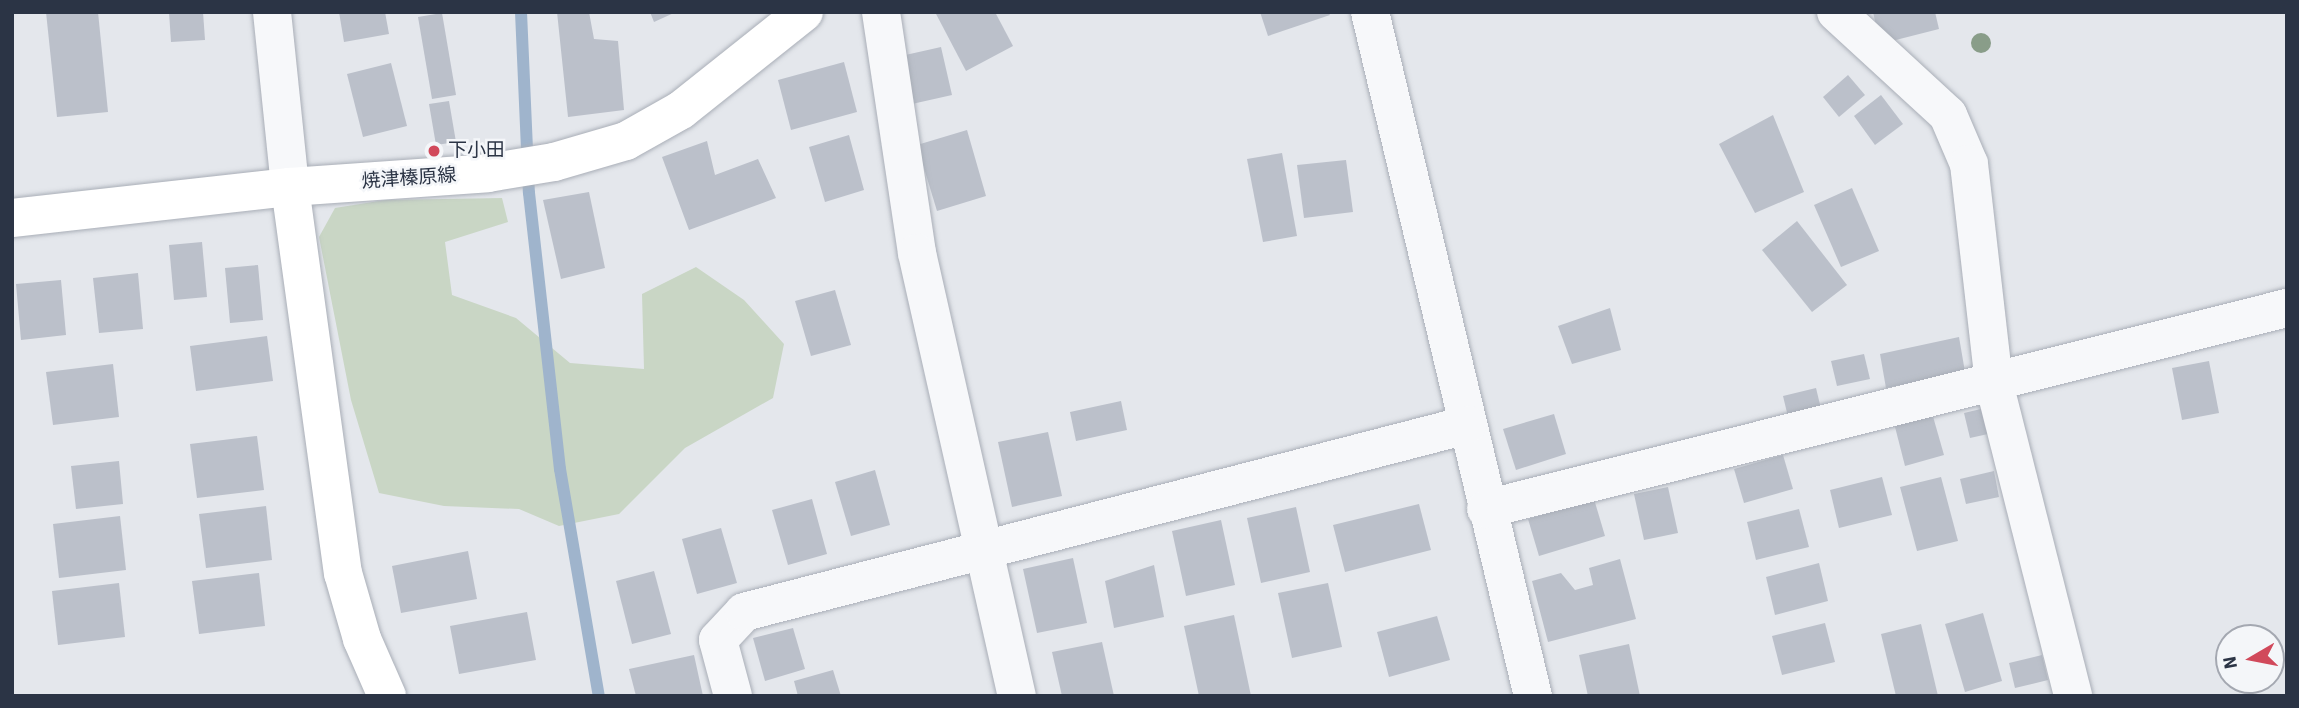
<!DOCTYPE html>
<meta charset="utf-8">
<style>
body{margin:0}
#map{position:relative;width:2299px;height:708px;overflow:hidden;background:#e4e7ec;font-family:"Source Sans 3","Noto Sans JP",sans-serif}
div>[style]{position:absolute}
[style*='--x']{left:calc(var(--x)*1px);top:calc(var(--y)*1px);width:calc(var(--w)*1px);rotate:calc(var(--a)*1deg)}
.green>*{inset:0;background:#c9d6c5}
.stream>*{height:12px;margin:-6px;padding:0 6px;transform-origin:6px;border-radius:6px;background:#9fb4cc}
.building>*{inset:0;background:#bbc0ca}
.roads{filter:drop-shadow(0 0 2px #a9aeb7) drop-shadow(0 0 2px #a9aeb7)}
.street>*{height:38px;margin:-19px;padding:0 19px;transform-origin:19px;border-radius:19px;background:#f7f8fa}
.secondary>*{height:38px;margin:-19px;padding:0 19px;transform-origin:19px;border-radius:19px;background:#fff}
.primary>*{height:38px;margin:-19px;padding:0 19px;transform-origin:19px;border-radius:19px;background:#fff}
.trees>*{width:20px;height:20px;margin:-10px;border-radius:50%;background:#899d89}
.dots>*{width:19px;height:19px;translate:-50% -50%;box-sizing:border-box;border:4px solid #f4f6f9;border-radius:50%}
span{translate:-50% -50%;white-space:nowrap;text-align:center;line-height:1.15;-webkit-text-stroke:5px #f4f6f9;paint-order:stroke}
.poi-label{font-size:19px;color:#2b3445}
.left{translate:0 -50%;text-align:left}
.street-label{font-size:19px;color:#2b3445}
.frame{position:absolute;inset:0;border:14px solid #2b3445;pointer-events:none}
.north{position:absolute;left:2215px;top:624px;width:70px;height:70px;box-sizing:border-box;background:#f4f6f9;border:2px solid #a4a8b1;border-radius:50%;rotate:260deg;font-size:19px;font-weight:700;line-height:28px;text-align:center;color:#2b3445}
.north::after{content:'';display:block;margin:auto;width:24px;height:32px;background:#d1495b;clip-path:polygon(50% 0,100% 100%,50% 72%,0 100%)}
</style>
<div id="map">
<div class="green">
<i style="clip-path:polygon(502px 198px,508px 222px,445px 242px,452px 295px,516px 318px,570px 363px,644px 369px,642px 294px,696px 267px,744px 300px,784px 344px,773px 398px,685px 448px,619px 514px,559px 526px,519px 509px,444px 506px,379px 493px,351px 400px,319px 237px,335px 208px,385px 200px)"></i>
</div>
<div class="stream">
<i style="--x:521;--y:12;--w:181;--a:87.5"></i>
<i style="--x:529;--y:193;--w:278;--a:83.6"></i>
<i style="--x:560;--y:469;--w:230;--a:80.3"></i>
</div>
<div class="building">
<i style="clip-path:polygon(46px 12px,98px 12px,108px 112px,57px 117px)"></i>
<i style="clip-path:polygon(169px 12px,203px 12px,205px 40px,171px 42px)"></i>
<i style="clip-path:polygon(339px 12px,385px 12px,389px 34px,344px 42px)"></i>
<i style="clip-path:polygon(557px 12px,589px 12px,594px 39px,618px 41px,624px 110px,568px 117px)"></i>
<i style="clip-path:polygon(650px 12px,676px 12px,654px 22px)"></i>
<i style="clip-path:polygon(935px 12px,995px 12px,1013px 46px,966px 71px)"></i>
<i style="clip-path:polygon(1260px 12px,1328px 12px,1330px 15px,1268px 36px)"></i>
<i style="clip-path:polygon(1873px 12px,1935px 12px,1939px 29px,1880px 44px)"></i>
<i style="clip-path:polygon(442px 13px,456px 95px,432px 99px,418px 17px)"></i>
<i style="clip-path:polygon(941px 47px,952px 95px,912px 104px,901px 56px)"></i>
<i style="clip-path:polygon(844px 62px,857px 112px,791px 130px,778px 80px)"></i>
<i style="clip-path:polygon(391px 63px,407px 126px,363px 137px,347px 74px)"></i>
<i style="clip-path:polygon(1848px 75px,1865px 95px,1839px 117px,1823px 97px)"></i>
<i style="clip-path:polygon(1881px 95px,1903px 124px,1875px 145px,1854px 116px)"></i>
<i style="clip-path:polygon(449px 101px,456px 142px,436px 145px,429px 104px)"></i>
<i style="clip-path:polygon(1773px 115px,1804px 192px,1755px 213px,1719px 144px)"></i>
<i style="clip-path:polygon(967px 130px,986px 196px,937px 211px,917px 145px)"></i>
<i style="clip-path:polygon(849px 135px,864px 190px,825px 202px,809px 147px)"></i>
<i style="clip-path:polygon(707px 141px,715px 175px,758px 159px,776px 198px,689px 230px,662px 157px)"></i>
<i style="clip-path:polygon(1282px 153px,1297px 236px,1263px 242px,1247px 159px)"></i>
<i style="clip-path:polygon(1346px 160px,1353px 212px,1304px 218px,1297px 165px)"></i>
<i style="clip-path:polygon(1852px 188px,1879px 251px,1841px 267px,1814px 205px)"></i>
<i style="clip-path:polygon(589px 192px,605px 268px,561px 279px,543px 200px)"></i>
<i style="clip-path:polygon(1797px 221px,1847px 285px,1812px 312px,1762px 250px)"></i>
<i style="clip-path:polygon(202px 242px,207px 297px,174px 300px,169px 245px)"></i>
<i style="clip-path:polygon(258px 265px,263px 320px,230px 323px,225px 268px)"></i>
<i style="clip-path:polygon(138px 273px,143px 329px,99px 333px,93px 278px)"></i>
<i style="clip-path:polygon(61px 280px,66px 335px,21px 340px,16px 284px)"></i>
<i style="clip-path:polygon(835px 290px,851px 345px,811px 356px,795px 301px)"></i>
<i style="clip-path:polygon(1610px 308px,1621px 350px,1572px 364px,1558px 326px)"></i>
<i style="clip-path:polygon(267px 336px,273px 381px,196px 391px,190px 346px)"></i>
<i style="clip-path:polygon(1959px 337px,1965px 372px,1886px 388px,1880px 354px)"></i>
<i style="clip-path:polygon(1864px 354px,1870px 379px,1837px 386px,1831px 361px)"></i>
<i style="clip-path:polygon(2209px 361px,2219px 413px,2182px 420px,2172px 368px)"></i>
<i style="clip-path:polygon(113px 364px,119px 417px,53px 425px,46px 372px)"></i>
<i style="clip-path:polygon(1816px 388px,1822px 413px,1789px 421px,1783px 396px)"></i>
<i style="clip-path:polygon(1121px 401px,1127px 430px,1076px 441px,1070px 412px)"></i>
<i style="clip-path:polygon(1985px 408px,1988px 434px,1970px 438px,1964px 413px)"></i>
<i style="clip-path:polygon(1932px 413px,1944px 455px,1905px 466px,1894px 423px)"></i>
<i style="clip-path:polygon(1554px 414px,1566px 454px,1516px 470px,1503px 429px)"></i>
<i style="clip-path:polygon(1048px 432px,1062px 496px,1012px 507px,998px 442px)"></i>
<i style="clip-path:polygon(257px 436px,264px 490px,197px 498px,190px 444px)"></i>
<i style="clip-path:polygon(1783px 455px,1793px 489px,1744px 503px,1734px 469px)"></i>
<i style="clip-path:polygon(119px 461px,123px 504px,76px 509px,71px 466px)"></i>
<i style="clip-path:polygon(875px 470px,890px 525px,851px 536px,835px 482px)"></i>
<i style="clip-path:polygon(1994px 471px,1999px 497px,1966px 504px,1960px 479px)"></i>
<i style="clip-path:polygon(1882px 477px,1892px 515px,1839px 528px,1830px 490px)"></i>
<i style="clip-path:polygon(1941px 477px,1958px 541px,1917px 551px,1900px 487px)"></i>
<i style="clip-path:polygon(1668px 487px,1678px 533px,1644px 540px,1634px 494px)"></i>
<i style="clip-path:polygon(812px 499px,827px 554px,788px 565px,772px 510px)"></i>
<i style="clip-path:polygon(1594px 499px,1605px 536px,1539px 556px,1528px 519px)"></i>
<i style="clip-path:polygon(1419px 504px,1431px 550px,1345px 572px,1333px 525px)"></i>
<i style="clip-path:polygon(266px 506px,272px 560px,206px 568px,199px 514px)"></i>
<i style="clip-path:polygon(1296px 507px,1310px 572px,1261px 583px,1247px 518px)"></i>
<i style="clip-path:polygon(1799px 509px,1809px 547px,1756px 560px,1747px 522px)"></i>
<i style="clip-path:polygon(120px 516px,126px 570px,59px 578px,53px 524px)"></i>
<i style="clip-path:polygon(1221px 520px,1235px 585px,1186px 596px,1172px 531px)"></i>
<i style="clip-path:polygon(721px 528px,737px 583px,697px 594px,682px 539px)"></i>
<i style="clip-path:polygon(468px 551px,477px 599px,401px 613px,392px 566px)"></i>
<i style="clip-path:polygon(1073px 558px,1087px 623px,1037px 633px,1023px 569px)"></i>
<i style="clip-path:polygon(1620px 559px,1636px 619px,1548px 642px,1532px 581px,1561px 573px,1575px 590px,1593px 585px,1589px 568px)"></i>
<i style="clip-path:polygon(1819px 563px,1828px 601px,1775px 615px,1766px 577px)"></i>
<i style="clip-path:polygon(1154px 565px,1164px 617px,1114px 628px,1105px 581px)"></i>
<i style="clip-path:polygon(654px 571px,671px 634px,632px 644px,616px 581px)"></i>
<i style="clip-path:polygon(259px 573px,265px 626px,199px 634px,192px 581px)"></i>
<i style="clip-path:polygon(119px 583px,125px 637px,58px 645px,52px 591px)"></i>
<i style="clip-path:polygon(1328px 583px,1342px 647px,1292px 658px,1278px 593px)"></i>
<i style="clip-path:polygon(527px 612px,536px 660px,459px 674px,450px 626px)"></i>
<i style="clip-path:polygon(1983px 613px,2002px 681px,1965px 692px,1945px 624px)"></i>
<i style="clip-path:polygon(1234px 615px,1251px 696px,1199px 696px,1184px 626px)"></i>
<i style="clip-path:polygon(1437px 616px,1450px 660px,1389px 677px,1377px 632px)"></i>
<i style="clip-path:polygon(1825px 623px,1835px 662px,1782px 675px,1772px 636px)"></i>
<i style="clip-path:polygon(1921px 624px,1938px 696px,1896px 696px,1881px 634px)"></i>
<i style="clip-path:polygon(793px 628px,805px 669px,765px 681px,753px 638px)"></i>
<i style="clip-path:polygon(1102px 642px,1114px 696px,1062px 696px,1052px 652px)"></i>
<i style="clip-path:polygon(1629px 644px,1640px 696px,1588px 696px,1579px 655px)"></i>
<i style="clip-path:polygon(694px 655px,703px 696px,636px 696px,629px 669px)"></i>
<i style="clip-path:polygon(2042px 655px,2048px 680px,2015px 688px,2009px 663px)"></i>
<i style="clip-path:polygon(833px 670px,841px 696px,798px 696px,794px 681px)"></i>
</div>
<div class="roads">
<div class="street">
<i style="--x:272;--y:12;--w:176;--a:84.1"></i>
<i style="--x:881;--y:12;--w:244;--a:81.5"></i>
<i style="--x:917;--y:253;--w:454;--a:77.3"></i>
<i style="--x:1370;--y:12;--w:703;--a:76.6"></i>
<i style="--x:1836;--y:12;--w:152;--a:42.6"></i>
<i style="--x:1948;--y:115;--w:53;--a:66.8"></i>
<i style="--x:1969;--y:164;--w:220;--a:83.5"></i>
<i style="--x:1994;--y:383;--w:323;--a:75.8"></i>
<i style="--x:1486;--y:509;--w:826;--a:-14.09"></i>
<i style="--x:733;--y:696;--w:58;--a:-105"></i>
<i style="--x:718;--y:640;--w:38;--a:-47"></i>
<i style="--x:744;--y:612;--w:747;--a:-14.5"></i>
</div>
<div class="secondary">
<i style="--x:290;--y:187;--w:390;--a:82.2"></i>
<i style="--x:343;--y:573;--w:69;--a:73.9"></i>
<i style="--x:362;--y:639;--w:62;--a:66.3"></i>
</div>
<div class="primary">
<i style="--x:12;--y:218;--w:280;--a:-6.4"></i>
<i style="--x:290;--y:187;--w:198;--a:-4"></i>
<i style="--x:488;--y:173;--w:67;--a:-9.5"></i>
<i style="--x:554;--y:162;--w:75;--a:-16.3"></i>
<i style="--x:626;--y:141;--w:63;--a:-29.4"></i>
<i style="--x:681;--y:110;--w:157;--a:-38.5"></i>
</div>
</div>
<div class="trees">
<i style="left:1981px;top:43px"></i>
</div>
<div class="dots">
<i style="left:434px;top:151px;background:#d1495b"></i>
</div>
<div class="poi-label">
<span class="left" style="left:448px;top:151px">下小田</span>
</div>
<div class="street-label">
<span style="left:409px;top:179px;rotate:-4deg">焼津榛原線</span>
</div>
<div class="frame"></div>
<div class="north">N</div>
</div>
